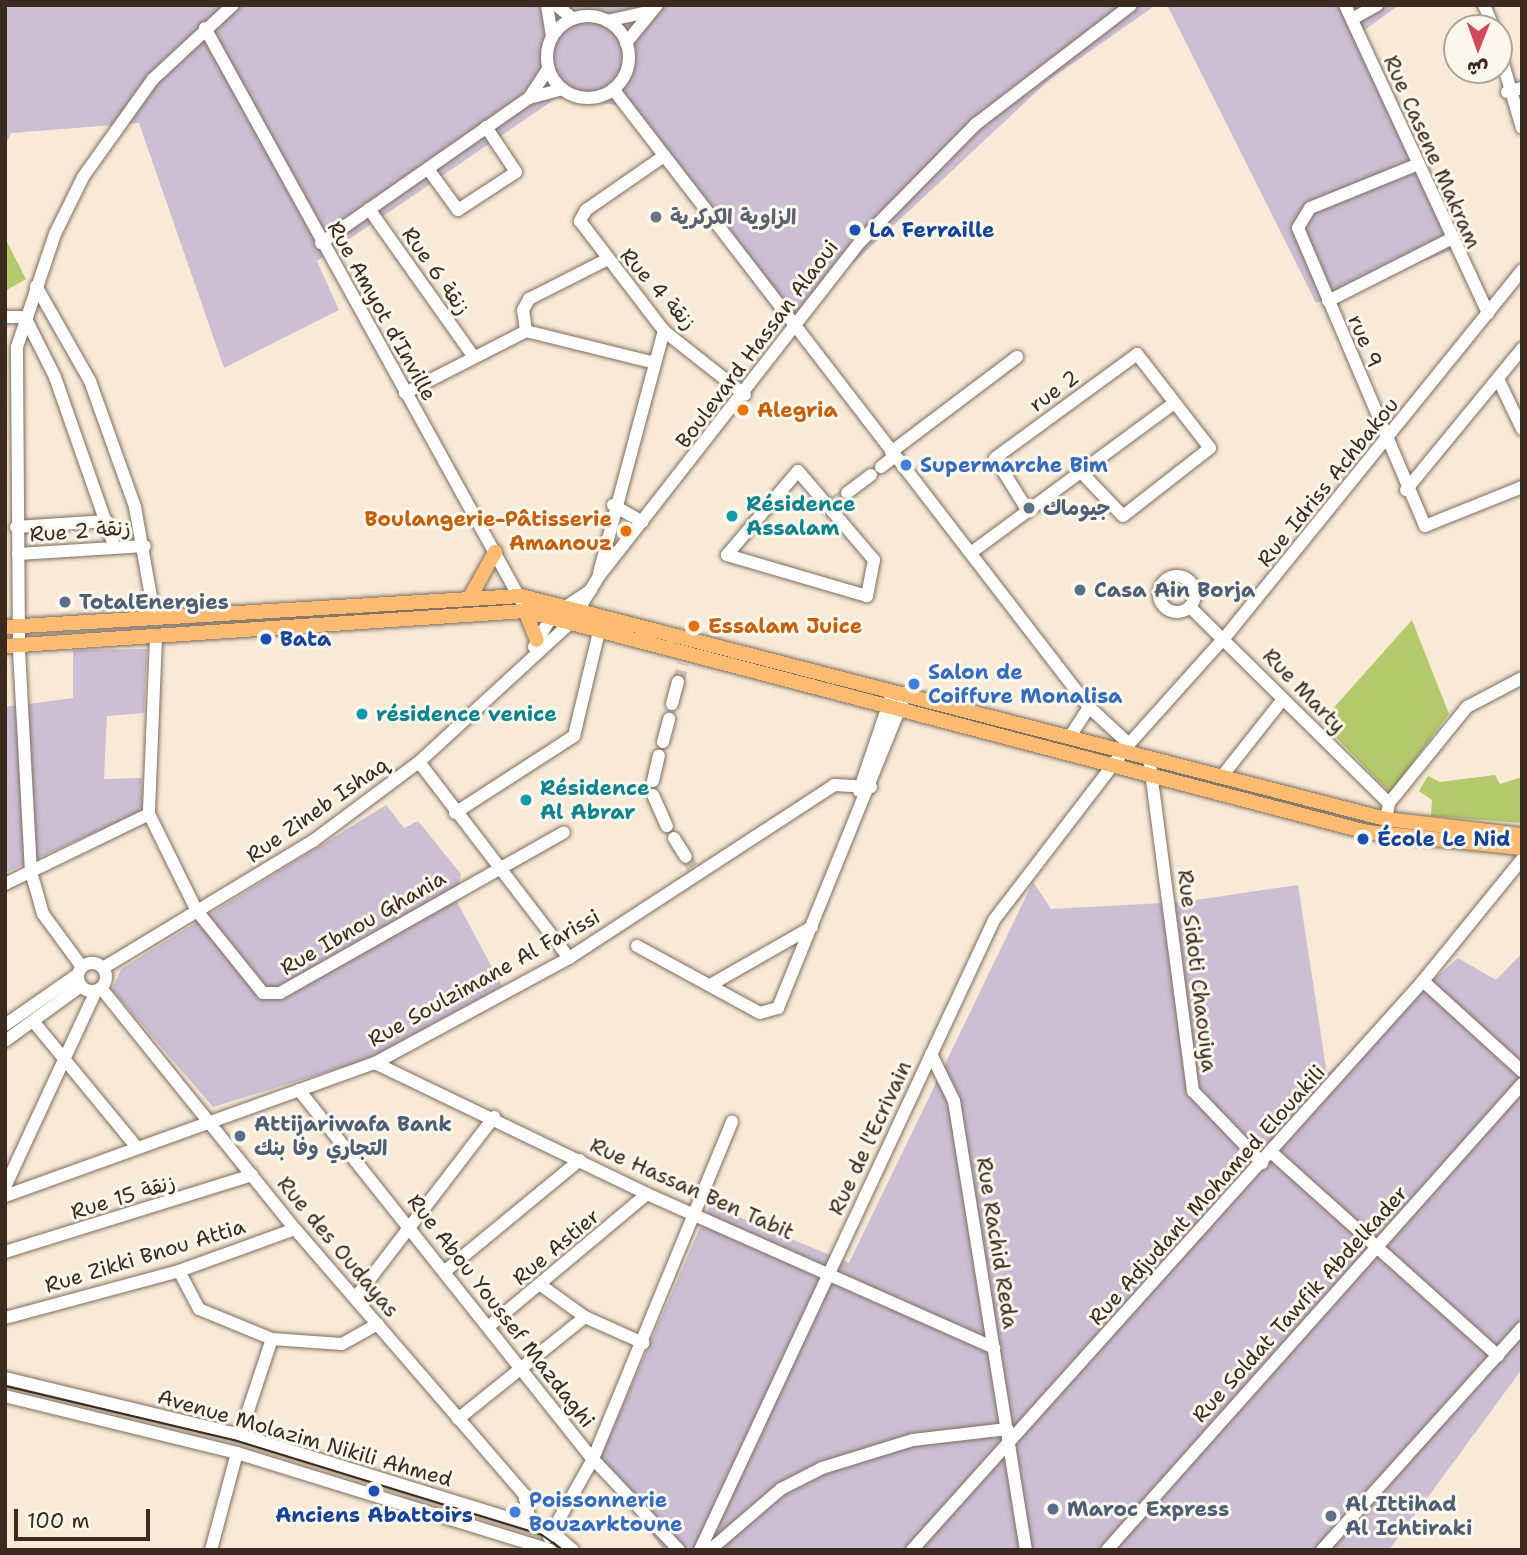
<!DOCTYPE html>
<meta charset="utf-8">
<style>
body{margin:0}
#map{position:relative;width:1527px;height:1555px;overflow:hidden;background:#f8ead7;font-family:"Shantell Sans","Playpen Sans Arabic",sans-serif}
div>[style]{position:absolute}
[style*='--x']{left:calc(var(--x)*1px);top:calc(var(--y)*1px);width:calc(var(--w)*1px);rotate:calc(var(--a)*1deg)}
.industrial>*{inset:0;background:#ccbed3}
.green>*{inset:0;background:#b4c86c}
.minor-tunnel>*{height:12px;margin-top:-6px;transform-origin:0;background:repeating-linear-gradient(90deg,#d2c4b2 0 12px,transparent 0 18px)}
.roads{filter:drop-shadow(0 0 2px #7d6d5f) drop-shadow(0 0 2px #7d6d5f)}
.minor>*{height:12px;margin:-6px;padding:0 6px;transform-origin:6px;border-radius:6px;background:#fff}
.minor>.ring{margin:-6px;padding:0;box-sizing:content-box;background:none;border:12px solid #fff;border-radius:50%}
.major>*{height:14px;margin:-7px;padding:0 7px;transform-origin:7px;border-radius:7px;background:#ffbb71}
.tram>*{height:2px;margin:-1px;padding:0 1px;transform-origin:1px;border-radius:1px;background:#3b2a1e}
.dots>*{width:19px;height:19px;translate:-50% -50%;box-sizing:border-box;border:4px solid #fbf7ec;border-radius:50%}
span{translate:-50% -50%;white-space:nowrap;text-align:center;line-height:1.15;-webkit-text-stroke:6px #fbf7ec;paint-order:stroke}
.street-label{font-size:21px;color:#3b2a1e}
.worship-label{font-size:21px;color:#5b616d;font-weight:700}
.left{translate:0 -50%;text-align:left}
.transit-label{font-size:21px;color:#164399;font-weight:700}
.food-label{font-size:21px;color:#c56008;font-weight:700}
.right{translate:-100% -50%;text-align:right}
.shop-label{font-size:21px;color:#366cbe;font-weight:700}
.culture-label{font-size:21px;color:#0d838f;font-weight:700}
.service-label{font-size:21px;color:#4e5e75;font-weight:700}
.frame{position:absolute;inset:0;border:7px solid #3b2a1e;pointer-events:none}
.north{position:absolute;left:1443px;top:14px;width:70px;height:70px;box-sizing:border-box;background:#fbf7ec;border:2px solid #aea59a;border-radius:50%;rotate:181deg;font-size:19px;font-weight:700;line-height:28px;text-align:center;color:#3b2a1e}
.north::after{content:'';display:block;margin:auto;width:24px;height:32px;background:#d1495b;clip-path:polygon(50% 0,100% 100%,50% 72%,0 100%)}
.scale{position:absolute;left:14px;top:1509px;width:136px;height:32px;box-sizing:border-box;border:4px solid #3b2a1e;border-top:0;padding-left:9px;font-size:21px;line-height:24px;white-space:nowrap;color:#3b2a1e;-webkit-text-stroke:5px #fbf7ec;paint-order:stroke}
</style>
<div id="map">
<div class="industrial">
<i style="clip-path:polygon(5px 5px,1156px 5px,1049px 80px,786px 326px,623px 106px,558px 97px,317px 261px,339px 310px,224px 368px,139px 123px,11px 133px,5px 146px)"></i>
<i style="clip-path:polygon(1167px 5px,1399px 5px,1362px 32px,1462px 246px,1316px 303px)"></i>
<i style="clip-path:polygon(147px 649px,144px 713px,107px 716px,104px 779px,142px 778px,142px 811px,5px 873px,5px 654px,6px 707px,73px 698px,73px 650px)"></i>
<i style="clip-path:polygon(386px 805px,404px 828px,418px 821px,461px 874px,456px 900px,502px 986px,369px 1059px,213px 1107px,112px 990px,121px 969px)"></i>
<i style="clip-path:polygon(1033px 882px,1051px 909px,1182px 902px,1298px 885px,1327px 1074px,1458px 958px,1496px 980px,1522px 953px,1522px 1369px,1389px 1550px,663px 1550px,600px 1458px,710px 1205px,849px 1263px)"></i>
</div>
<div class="green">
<i style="clip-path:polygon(5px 238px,26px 279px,5px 291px)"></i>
<i style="clip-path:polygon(1412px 620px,1449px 714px,1390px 793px,1321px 722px)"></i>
<i style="clip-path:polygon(1495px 775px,1500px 784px,1522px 777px,1522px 823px,1431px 816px,1432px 800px,1419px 791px,1428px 776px,1440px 782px)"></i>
</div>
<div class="minor-tunnel">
<i style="--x:834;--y:502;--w:16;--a:-35"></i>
<i style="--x:678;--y:682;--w:19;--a:-74"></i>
<i style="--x:686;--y:857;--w:17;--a:57"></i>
</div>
<div class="roads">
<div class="minor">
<i style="--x:547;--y:5;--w:32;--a:81"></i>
<i style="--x:556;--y:5;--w:22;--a:39"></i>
<i style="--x:1345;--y:5;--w:340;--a:65.1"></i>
<i style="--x:1484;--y:5;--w:25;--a:67"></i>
<i class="ring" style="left:547px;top:16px;width:70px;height:70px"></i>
<i style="--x:1352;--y:19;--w:29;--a:-29"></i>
<i style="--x:607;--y:21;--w:42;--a:-12.4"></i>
<i style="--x:205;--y:28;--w:658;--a:61.1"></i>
<i style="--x:626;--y:43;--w:49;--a:-50.8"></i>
<i style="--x:1499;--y:50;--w:81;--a:73.6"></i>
<i style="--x:613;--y:89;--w:780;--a:52.4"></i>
<i style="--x:1089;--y:707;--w:54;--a:42.8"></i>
<i style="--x:1129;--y:744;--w:222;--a:127.5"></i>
<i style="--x:994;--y:920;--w:695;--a:115.02"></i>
<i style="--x:1507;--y:92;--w:16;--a:-15"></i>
<i style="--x:529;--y:98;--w:35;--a:-57"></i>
<i style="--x:664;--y:156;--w:95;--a:145.3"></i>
<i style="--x:586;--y:210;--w:13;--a:119"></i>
<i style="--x:580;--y:221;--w:138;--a:52.6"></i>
<i style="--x:664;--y:331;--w:103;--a:38.3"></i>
<i style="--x:1416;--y:165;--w:114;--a:157.9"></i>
<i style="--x:1310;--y:208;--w:23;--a:121"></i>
<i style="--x:1298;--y:228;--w:324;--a:66.9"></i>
<i style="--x:1425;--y:526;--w:105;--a:-21.9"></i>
<i style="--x:428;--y:169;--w:51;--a:53.8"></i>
<i style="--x:458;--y:210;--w:69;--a:-33.2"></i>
<i style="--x:516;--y:172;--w:54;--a:-123.7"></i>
<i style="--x:369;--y:209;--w:180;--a:54.7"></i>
<i style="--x:321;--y:243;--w:254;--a:-34.9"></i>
<i style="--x:529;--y:98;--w:34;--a:-15"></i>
<i style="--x:36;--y:286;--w:109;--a:60.4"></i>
<i style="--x:90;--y:381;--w:134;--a:70.3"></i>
<i style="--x:135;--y:507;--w:114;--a:79.9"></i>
<i style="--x:1328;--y:301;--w:136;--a:-26.8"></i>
<i style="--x:5;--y:317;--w:20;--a:0"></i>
<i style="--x:25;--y:317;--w:67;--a:63.4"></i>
<i style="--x:55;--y:377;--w:181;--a:70.7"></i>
<i style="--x:526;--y:331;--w:129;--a:13.9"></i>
<i style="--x:526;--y:331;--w:21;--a:-98"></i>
<i style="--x:523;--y:310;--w:13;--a:-61"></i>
<i style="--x:529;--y:299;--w:86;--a:-26.9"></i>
<i style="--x:1500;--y:383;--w:51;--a:64.4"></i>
<i style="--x:405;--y:393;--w:136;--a:-27.1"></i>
<i style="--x:891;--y:452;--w:158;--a:-37"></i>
<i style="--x:881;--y:467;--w:18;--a:-38"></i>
<i style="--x:798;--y:471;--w:117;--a:49.5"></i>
<i style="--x:874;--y:560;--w:37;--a:101"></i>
<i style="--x:867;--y:596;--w:146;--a:-163.7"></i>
<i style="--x:727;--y:555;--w:110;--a:-49.8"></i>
<i style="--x:1406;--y:490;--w:183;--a:-50.6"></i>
<i style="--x:847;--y:493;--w:30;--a:-37"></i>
<i style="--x:613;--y:505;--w:34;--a:30"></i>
<i style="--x:1028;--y:511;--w:62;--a:-121.9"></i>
<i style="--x:995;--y:458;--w:176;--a:-36.2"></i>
<i style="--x:1137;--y:354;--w:119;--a:52.2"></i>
<i style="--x:1210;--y:448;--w:110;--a:142"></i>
<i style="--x:1123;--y:516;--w:61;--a:-133.7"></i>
<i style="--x:16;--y:527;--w:91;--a:-3.8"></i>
<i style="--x:972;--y:552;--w:251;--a:-36.4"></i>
<i style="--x:18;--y:554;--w:127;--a:-3.6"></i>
<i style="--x:599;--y:573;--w:251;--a:-75"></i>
<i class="ring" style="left:1159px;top:576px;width:24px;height:24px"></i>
<i style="--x:1190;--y:607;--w:279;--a:44.6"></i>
<i style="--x:156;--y:637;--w:177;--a:92.3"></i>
<i style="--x:149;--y:814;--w:108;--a:63.7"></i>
<i style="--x:197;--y:911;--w:105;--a:51.2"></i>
<i style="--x:263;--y:993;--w:17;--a:0"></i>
<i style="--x:280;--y:993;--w:326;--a:-29.5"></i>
<i style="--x:534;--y:647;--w:36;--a:-60"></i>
<i style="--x:552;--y:616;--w:47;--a:-33.7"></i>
<i style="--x:672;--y:704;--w:23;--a:-75"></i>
<i style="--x:1071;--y:735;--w:33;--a:-57"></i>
<i style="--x:663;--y:742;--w:24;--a:-75"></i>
<i style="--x:1129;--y:744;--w:145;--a:-48.1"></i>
<i style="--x:1226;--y:636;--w:471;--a:-51"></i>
<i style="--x:1149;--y:757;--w:337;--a:82.5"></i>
<i style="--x:1193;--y:1091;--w:100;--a:46.2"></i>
<i style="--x:419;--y:762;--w:247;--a:52.6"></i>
<i style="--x:1223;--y:775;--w:97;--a:-51.7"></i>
<i style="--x:653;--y:781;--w:26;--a:-77"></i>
<i style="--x:859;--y:791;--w:99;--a:-71.2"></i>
<i style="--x:653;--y:795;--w:34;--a:66"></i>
<i style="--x:455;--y:813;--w:142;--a:-32.9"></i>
<i style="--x:574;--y:736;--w:107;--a:-76.5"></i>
<i style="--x:1386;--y:819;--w:16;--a:-79"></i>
<i style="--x:1389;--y:803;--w:124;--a:-50.9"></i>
<i style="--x:1467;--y:707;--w:62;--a:-27.8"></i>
<i style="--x:674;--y:838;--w:22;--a:58"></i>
<i style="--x:5;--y:884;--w:160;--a:-25.9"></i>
<i style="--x:637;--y:946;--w:140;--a:28.6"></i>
<i style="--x:760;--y:1013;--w:19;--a:-16"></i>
<i style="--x:778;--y:1008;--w:340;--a:-67.9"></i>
<i class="ring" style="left:78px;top:963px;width:16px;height:16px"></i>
<i style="--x:82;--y:967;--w:66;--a:-126.3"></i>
<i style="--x:43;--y:914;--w:44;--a:-105.9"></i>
<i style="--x:31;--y:872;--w:225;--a:-93.1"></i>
<i style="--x:19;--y:647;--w:300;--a:-90.4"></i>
<i style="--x:17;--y:347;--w:119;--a:-71.4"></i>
<i style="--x:55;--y:234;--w:64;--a:-63.8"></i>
<i style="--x:83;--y:177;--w:120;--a:-54.5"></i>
<i style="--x:153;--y:79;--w:109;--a:-42.8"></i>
<i style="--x:103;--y:968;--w:245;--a:-31.2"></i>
<i style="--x:313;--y:841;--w:132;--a:-36.7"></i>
<i style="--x:419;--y:762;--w:207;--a:-42.6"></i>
<i style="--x:571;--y:622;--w:54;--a:-58.7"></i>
<i style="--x:599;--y:576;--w:425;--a:-52"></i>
<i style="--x:861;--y:241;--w:164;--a:-45.5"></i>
<i style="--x:976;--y:124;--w:195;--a:-37.5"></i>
<i style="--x:1423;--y:981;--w:134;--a:42.3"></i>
<i style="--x:712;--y:984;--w:115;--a:-29.7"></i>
<i style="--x:101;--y:988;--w:309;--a:51.2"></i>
<i style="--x:295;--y:1229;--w:350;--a:49.2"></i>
<i style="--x:524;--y:1494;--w:31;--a:77"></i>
<i style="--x:33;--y:1021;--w:161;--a:50.6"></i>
<i style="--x:5;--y:1025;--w:89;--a:-34.9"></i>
<i style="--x:5;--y:1041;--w:94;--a:-35.9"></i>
<i style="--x:931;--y:1054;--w:52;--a:63.9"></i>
<i style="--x:954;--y:1101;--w:455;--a:80.9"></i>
<i style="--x:375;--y:1063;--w:302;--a:25.7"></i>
<i style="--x:647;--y:1194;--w:380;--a:23.9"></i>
<i style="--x:299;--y:1090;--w:472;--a:51.5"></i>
<i style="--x:593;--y:1459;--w:125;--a:46.6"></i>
<i style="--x:1271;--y:1152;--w:305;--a:41.9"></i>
<i style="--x:5;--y:1187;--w:216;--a:-65.1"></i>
<i style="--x:5;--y:1196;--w:393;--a:-19.8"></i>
<i style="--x:375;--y:1063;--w:221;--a:-28.4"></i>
<i style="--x:569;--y:958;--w:316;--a:-33.1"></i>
<i style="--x:834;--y:785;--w:37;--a:3"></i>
<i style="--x:5;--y:1252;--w:259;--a:-17.3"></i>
<i style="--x:179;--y:1271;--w:43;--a:62.2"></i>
<i style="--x:199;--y:1309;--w:79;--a:22.3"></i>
<i style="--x:272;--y:1339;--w:70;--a:4.1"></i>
<i style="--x:342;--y:1344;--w:41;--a:-29.1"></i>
<i style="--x:444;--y:1272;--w:176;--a:-39.5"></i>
<i style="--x:542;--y:1286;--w:53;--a:35.8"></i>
<i style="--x:585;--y:1317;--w:64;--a:24.1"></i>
<i style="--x:356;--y:1297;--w:227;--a:-52.5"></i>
<i style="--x:5;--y:1318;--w:180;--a:-15.1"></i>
<i style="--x:179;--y:1271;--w:123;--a:-19.9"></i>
<i style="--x:488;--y:1327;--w:207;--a:-39.9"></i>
<i style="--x:5;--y:1378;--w:242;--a:13.6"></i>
<i style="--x:240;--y:1435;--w:325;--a:17.2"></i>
<i style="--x:551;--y:1531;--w:29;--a:41"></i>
<i style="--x:5;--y:1396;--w:239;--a:13.8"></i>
<i style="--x:237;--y:1453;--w:328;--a:17.2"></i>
<i style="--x:458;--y:1419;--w:163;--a:-38.8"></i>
<i style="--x:240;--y:1435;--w:101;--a:-71.6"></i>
<i style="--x:549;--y:1537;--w:90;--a:-60.6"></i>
<i style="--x:593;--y:1459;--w:365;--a:-67.6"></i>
<i style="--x:211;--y:1550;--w:100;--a:-75"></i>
<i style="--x:710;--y:1550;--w:94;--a:-40.7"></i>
<i style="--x:781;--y:1489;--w:46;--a:-27.1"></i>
<i style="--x:822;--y:1468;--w:95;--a:-17.1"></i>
<i style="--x:913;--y:1440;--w:95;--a:-6.7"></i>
<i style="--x:912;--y:1550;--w:765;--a:-48.07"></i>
<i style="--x:1423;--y:981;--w:157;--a:-50.9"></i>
<i style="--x:1107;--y:1550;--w:624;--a:-48.31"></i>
<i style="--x:1322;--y:1550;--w:299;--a:-48"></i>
</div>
<div class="major">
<i style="--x:469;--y:599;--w:54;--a:-61"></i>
<i style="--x:525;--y:611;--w:31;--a:68"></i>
<i style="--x:5;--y:627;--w:517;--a:-3.44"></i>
<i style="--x:521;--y:596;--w:893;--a:14.46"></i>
<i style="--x:1386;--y:819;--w:137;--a:6.7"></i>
<i style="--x:5;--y:646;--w:521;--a:-3.85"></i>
<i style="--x:525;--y:611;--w:871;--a:14.71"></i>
<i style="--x:1367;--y:832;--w:156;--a:5.9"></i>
</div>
</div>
<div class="tram">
<i style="--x:5;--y:1386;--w:235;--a:13.3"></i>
<i style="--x:234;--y:1440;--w:322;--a:17.1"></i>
<i style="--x:542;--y:1535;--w:26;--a:36"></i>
</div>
<div class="dots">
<i style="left:656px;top:217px;background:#6b7280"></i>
<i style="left:855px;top:230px;background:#1a4fb4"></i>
<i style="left:743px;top:410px;background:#e8710a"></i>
<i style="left:906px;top:465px;background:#3f7fe0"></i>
<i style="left:1029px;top:508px;background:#5c6f8a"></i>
<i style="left:732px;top:516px;background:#0f9aa8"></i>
<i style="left:626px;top:531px;background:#e8710a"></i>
<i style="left:1080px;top:590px;background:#5c6f8a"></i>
<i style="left:65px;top:602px;background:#5c6f8a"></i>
<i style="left:694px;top:626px;background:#e8710a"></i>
<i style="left:266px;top:639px;background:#1a4fb4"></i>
<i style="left:914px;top:684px;background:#3f7fe0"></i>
<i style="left:362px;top:714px;background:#0f9aa8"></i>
<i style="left:526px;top:800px;background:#0f9aa8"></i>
<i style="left:1363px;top:839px;background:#1a4fb4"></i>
<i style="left:240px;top:1136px;background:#5c6f8a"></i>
<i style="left:374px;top:1491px;background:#1a4fb4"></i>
<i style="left:1053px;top:1509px;background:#5c6f8a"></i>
<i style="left:515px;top:1512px;background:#3f7fe0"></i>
<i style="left:1331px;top:1516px;background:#5c6f8a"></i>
</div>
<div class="street-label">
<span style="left:1432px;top:152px;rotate:66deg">Rue Casene Makram</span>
<span style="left:436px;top:271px;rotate:55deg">Rue 6 زنقة</span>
<span style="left:658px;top:289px;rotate:48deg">Rue 4 زنقة</span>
<span style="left:382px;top:311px;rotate:61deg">Rue Amyot d'Inville</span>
<span style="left:1365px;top:341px;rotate:67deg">rue 9</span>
<span style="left:757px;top:344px;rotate:-53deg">Boulevard Hassan Alaoui</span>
<span style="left:1054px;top:391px;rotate:-36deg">rue 2</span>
<span style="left:1328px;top:482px;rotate:-51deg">Rue Idriss Achbakou</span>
<span style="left:80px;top:531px;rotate:-4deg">Rue 2 زنقة</span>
<span style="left:1304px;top:691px;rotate:46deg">Rue Marty</span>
<span style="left:317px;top:810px;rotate:-35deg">Rue Zineb Ishaq</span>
<span style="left:363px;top:923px;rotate:-30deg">Rue Ibnou Ghania</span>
<span style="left:1197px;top:971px;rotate:83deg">Rue Sidoti Chaouiya</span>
<span style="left:484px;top:978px;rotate:-29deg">Rue Soulzimane Al Farissi</span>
<span style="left:870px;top:1138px;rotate:-65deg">Rue de l'Ecrivain</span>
<span style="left:692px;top:1189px;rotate:24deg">Rue Hassan Ben Tabit</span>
<span style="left:1207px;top:1195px;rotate:-48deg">Rue Adjudant Mohamed Elouakili</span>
<span style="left:123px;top:1197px;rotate:-17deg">Rue 15 زنقة</span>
<span style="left:997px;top:1243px;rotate:81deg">Rue Rachid Reda</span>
<span style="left:338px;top:1247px;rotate:50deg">Rue des Oudayas</span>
<span style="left:556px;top:1247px;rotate:-40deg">Rue Astier</span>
<span style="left:145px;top:1256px;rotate:-17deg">Rue Zikki Bnou Attia</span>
<span style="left:1300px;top:1304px;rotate:-48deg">Rue Soldat Tawfik Abdelkader</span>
<span style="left:501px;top:1311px;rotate:52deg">Rue Abou Youssef Mazdaghi</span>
<span style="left:305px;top:1438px;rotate:16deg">Avenue Molazim Nikili Ahmed</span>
</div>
<div class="worship-label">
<span class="left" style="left:670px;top:217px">الزاوية الكركرية</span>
</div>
<div class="transit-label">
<span class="left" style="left:869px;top:230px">La Ferraille</span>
<span class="left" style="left:280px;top:639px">Bata</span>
<span class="left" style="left:1377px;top:839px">École Le Nid</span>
<span style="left:374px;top:1515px">Anciens Abattoirs</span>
</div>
<div class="food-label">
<span class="left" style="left:757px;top:410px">Alegria</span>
<span class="right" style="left:612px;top:531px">Boulangerie-Pâtisserie<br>Amanouz</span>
<span class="left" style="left:708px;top:626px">Essalam Juice</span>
</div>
<div class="shop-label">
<span class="left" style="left:920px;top:465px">Supermarche Bim</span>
<span class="left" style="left:928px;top:684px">Salon de<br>Coiffure Monalisa</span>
<span class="left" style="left:529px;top:1512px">Poissonnerie<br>Bouzarktoune</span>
</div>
<div class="culture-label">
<span class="left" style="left:746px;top:516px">Résidence<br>Assalam</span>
<span class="left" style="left:376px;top:714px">résidence venice</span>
<span class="left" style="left:540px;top:800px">Résidence<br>Al Abrar</span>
</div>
<div class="service-label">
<span class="left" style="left:1043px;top:508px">جيوماك</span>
<span class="left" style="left:1094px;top:590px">Casa Ain Borja</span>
<span class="left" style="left:79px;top:602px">TotalEnergies</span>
<span class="left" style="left:254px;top:1136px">Attijariwafa Bank<br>التجاري وفا بنك</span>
<span class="left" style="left:1345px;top:1516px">Al Ittihad<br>Al Ichtiraki</span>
<span class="left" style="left:1067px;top:1509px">Maroc Express</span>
</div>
<div class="frame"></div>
<div class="north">ش</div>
<div class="scale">100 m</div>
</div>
